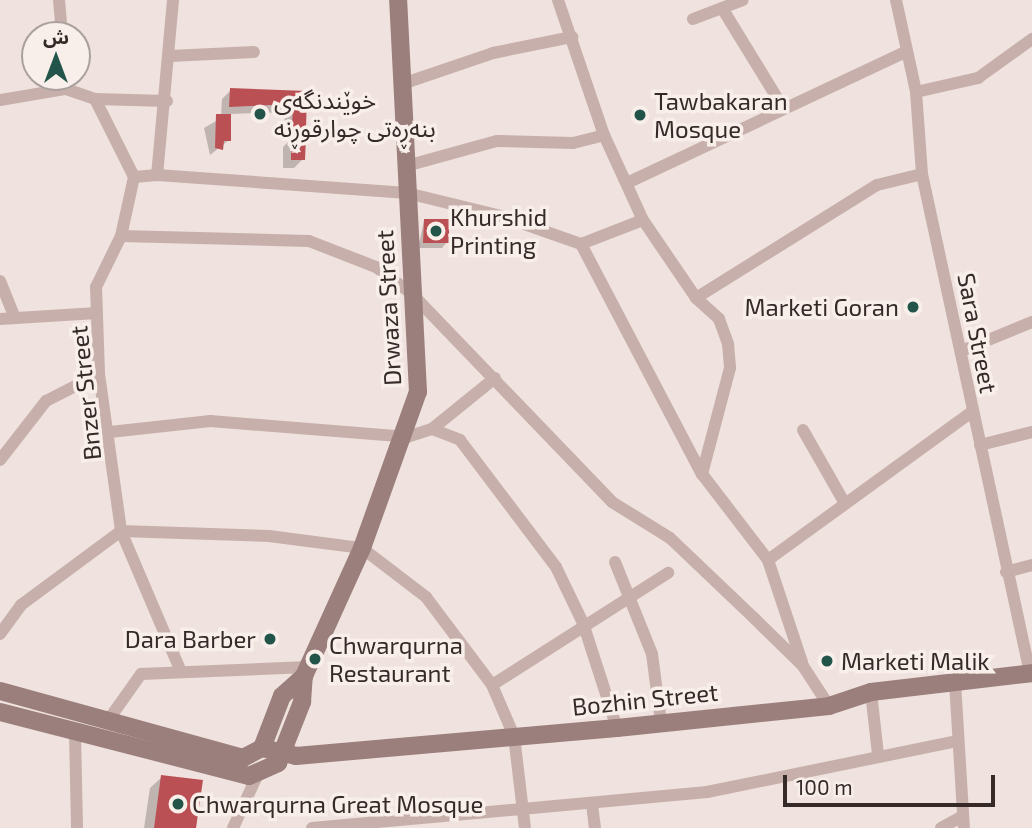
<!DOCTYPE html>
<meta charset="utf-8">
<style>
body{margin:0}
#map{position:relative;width:1032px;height:828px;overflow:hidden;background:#f0e2de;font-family:"Exo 2","Noto Sans Arabic",sans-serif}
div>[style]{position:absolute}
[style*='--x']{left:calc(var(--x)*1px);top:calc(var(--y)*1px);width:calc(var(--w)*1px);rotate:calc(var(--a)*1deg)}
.shadow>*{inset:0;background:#0003}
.building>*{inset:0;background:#bb5054}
.street>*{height:12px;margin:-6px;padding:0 6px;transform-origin:6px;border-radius:6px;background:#c7b0ab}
.secondary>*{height:18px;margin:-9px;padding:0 9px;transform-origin:9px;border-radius:9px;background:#9b7f7c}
.dots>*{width:19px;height:19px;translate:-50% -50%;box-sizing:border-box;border:4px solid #f8eeea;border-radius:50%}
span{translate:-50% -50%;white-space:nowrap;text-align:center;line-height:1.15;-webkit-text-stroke:7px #f8eeea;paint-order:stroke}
.poi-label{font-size:24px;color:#362a29}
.left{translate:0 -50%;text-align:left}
.right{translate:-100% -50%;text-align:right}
.street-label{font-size:24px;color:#362a29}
.north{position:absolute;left:21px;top:21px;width:70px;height:70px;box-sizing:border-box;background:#f8eeea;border:2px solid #aaa09d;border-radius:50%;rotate:0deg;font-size:19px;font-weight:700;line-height:28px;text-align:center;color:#362a29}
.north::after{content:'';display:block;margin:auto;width:24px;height:32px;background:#225449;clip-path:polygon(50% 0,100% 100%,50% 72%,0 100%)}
.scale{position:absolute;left:783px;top:775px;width:212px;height:32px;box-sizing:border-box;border:4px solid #362a29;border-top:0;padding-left:9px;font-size:21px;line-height:24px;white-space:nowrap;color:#362a29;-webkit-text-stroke:5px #f8eeea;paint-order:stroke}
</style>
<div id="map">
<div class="shadow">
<i style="clip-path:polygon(231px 90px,306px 93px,304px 128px,294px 138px,303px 159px,294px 168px,283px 168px,283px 147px,293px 137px,284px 136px,285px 112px,230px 114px,229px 140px,210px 155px,204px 128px,221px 118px,222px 99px)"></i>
<i style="clip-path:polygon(424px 221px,447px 242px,442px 248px,418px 248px)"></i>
<i style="clip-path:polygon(162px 777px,195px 828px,144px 828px,150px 788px)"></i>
</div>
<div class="building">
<i style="clip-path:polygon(230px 88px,307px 91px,306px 129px,292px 128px,293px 104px,229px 107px)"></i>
<i style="clip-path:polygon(216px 114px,231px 114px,231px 141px,224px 141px,223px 150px,215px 148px)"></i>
<i style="clip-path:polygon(291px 136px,306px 137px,305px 160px,291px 160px)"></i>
<i style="clip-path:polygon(424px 219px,449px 219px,449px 243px,423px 243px)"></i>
<i style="clip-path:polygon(161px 775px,203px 780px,196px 828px,154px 828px)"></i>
</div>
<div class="street">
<i style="--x:59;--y:0;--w:35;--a:85"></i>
<i style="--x:173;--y:0;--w:176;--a:95.2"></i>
<i style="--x:157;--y:175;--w:23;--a:175"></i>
<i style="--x:134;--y:177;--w:60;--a:102.4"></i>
<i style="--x:121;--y:236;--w:57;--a:116.1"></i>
<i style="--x:96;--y:287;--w:87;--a:88"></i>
<i style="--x:99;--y:374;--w:159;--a:82"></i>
<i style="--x:121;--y:531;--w:153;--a:66.9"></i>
<i style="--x:558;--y:0;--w:143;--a:71.2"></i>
<i style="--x:604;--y:135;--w:94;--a:65.4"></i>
<i style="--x:643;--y:220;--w:94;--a:55.8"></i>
<i style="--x:696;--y:298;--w:31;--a:42"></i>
<i style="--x:719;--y:319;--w:27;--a:70"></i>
<i style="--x:728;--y:344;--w:24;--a:85"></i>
<i style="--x:730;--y:368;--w:110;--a:104.8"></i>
<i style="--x:896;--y:0;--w:94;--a:77.7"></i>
<i style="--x:916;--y:92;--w:82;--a:85.8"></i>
<i style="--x:922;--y:174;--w:511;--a:77.79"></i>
<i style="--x:722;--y:8;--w:115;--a:58.5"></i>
<i style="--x:693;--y:19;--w:53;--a:-20.8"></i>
<i style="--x:170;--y:56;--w:84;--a:-2.7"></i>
<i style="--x:402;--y:84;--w:96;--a:-18.8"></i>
<i style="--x:493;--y:53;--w:81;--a:-11.4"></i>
<i style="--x:916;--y:92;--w:64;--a:-12.7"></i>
<i style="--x:978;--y:78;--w:67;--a:-35.8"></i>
<i style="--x:95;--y:99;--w:87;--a:63.4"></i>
<i style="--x:0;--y:100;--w:67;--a:-9.5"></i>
<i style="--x:66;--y:89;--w:31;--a:19"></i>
<i style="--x:95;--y:99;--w:72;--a:1.6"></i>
<i style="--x:406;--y:166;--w:94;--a:-15.4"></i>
<i style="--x:497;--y:141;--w:76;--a:1.5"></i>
<i style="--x:573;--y:143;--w:32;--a:-14"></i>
<i style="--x:157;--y:175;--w:251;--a:4.1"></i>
<i style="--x:407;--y:193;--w:97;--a:13.7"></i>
<i style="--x:501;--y:216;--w:85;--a:19.3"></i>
<i style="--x:581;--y:244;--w:66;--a:-21.2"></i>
<i style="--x:627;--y:183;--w:307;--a:-25.2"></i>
<i style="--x:121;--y:236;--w:188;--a:1.5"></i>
<i style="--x:309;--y:241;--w:72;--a:21.2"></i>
<i style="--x:376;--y:267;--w:45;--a:36.9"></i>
<i style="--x:412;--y:294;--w:289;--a:46.1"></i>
<i style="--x:612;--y:502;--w:68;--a:31.8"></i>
<i style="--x:670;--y:538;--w:116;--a:43.6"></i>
<i style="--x:754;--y:618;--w:69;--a:44.4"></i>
<i style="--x:803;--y:666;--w:48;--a:57"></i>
<i style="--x:581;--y:244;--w:260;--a:62.3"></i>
<i style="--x:702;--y:474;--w:108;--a:52.5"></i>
<i style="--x:768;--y:560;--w:108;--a:71.6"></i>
<i style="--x:0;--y:281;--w:40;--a:68"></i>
<i style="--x:696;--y:298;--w:213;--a:-32"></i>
<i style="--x:877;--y:185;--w:46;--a:-13.7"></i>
<i style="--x:0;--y:319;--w:97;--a:-3.5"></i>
<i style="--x:964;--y:350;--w:74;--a:-22.4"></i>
<i style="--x:432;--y:429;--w:81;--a:-39"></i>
<i style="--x:803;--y:430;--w:81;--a:60.3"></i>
<i style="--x:110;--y:432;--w:101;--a:-6.3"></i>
<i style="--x:210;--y:421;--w:198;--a:4.6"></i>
<i style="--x:407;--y:437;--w:26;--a:-18"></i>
<i style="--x:432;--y:429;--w:30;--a:21"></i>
<i style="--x:460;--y:440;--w:159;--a:52.9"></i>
<i style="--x:556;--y:567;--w:62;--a:64.3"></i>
<i style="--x:583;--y:623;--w:110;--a:72.1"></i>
<i style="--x:980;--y:445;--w:54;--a:-14"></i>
<i style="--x:0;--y:460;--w:75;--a:-52.1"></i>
<i style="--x:46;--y:401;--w:59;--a:-27"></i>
<i style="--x:768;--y:560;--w:252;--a:-36"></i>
<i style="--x:615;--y:562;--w:99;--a:68.1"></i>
<i style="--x:652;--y:654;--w:69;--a:82.5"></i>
<i style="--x:1006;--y:572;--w:27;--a:-15"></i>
<i style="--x:0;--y:634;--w:36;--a:-54"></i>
<i style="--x:21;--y:605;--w:124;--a:-36.5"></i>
<i style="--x:121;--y:531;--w:148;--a:1.9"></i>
<i style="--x:269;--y:536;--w:94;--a:7.4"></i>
<i style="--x:362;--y:548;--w:81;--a:37.4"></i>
<i style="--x:426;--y:597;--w:110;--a:53.1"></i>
<i style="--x:492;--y:685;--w:56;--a:66.7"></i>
<i style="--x:514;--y:736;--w:93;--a:83.2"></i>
<i style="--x:955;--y:682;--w:146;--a:86.5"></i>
<i style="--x:492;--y:685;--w:209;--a:-32.5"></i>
<i style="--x:871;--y:692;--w:62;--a:83.6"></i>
<i style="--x:107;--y:722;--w:59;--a:-54.7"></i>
<i style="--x:141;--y:674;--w:167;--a:-2.4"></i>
<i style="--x:75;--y:732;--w:96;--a:88.8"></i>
<i style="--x:592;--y:804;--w:24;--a:83"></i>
<i style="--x:233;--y:828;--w:57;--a:-65.2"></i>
<i style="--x:312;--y:828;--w:397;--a:-5.2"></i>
<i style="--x:707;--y:792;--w:256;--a:-11.5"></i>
<i style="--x:941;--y:828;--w:25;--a:-29"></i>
</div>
<div class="secondary">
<i style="--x:0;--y:691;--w:252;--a:15.4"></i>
<i style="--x:243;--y:758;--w:21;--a:-28"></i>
<i style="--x:262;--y:748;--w:56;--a:-69"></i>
<i style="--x:282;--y:696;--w:30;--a:-42"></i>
<i style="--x:0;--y:712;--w:257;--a:14.4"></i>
<i style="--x:249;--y:776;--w:32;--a:-24"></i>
<i style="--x:278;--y:763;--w:66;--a:-68.5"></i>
<i style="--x:302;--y:702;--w:26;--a:-86"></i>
<i style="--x:304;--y:676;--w:141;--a:-65.6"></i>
<i style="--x:362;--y:548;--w:166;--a:-70.3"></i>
<i style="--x:418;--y:392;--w:393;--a:-92.9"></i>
<i style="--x:262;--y:748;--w:35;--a:13"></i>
<i style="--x:296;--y:756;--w:322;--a:-5"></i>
<i style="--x:617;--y:728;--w:213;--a:-5.9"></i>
<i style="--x:829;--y:706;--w:44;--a:-18.4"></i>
<i style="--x:871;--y:692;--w:162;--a:-6.7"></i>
</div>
<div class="dots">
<i style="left:260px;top:114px;background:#225449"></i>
<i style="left:640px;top:115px;background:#225449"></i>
<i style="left:436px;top:231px;background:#225449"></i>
<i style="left:913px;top:307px;background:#225449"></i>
<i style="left:270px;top:639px;background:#225449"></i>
<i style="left:315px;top:659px;background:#225449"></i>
<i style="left:827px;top:661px;background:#225449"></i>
<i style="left:178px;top:804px;background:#225449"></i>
</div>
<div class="poi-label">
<span class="left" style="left:274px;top:114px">خوێندنگەی<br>بنەڕەتی چوارقوڕنە</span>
<span class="left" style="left:654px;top:115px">Tawbakaran<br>Mosque</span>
<span class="left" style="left:450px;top:231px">Khurshid<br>Printing</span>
<span class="right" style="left:899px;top:307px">Marketi Goran</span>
<span class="right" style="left:256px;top:639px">Dara Barber</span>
<span class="left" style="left:329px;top:659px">Chwarqurna<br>Restaurant</span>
<span class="left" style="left:841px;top:661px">Marketi Malik</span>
<span class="left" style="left:192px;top:804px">Chwarqurna Great Mosque</span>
</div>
<div class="street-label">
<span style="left:388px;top:308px;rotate:-93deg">Drwaza Street</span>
<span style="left:978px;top:333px;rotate:79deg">Sara Street</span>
<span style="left:85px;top:393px;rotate:-96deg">Bnzer Street</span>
<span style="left:645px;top:699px;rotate:-6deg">Bozhin Street</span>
</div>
<div class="north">ش</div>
<div class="scale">100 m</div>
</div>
